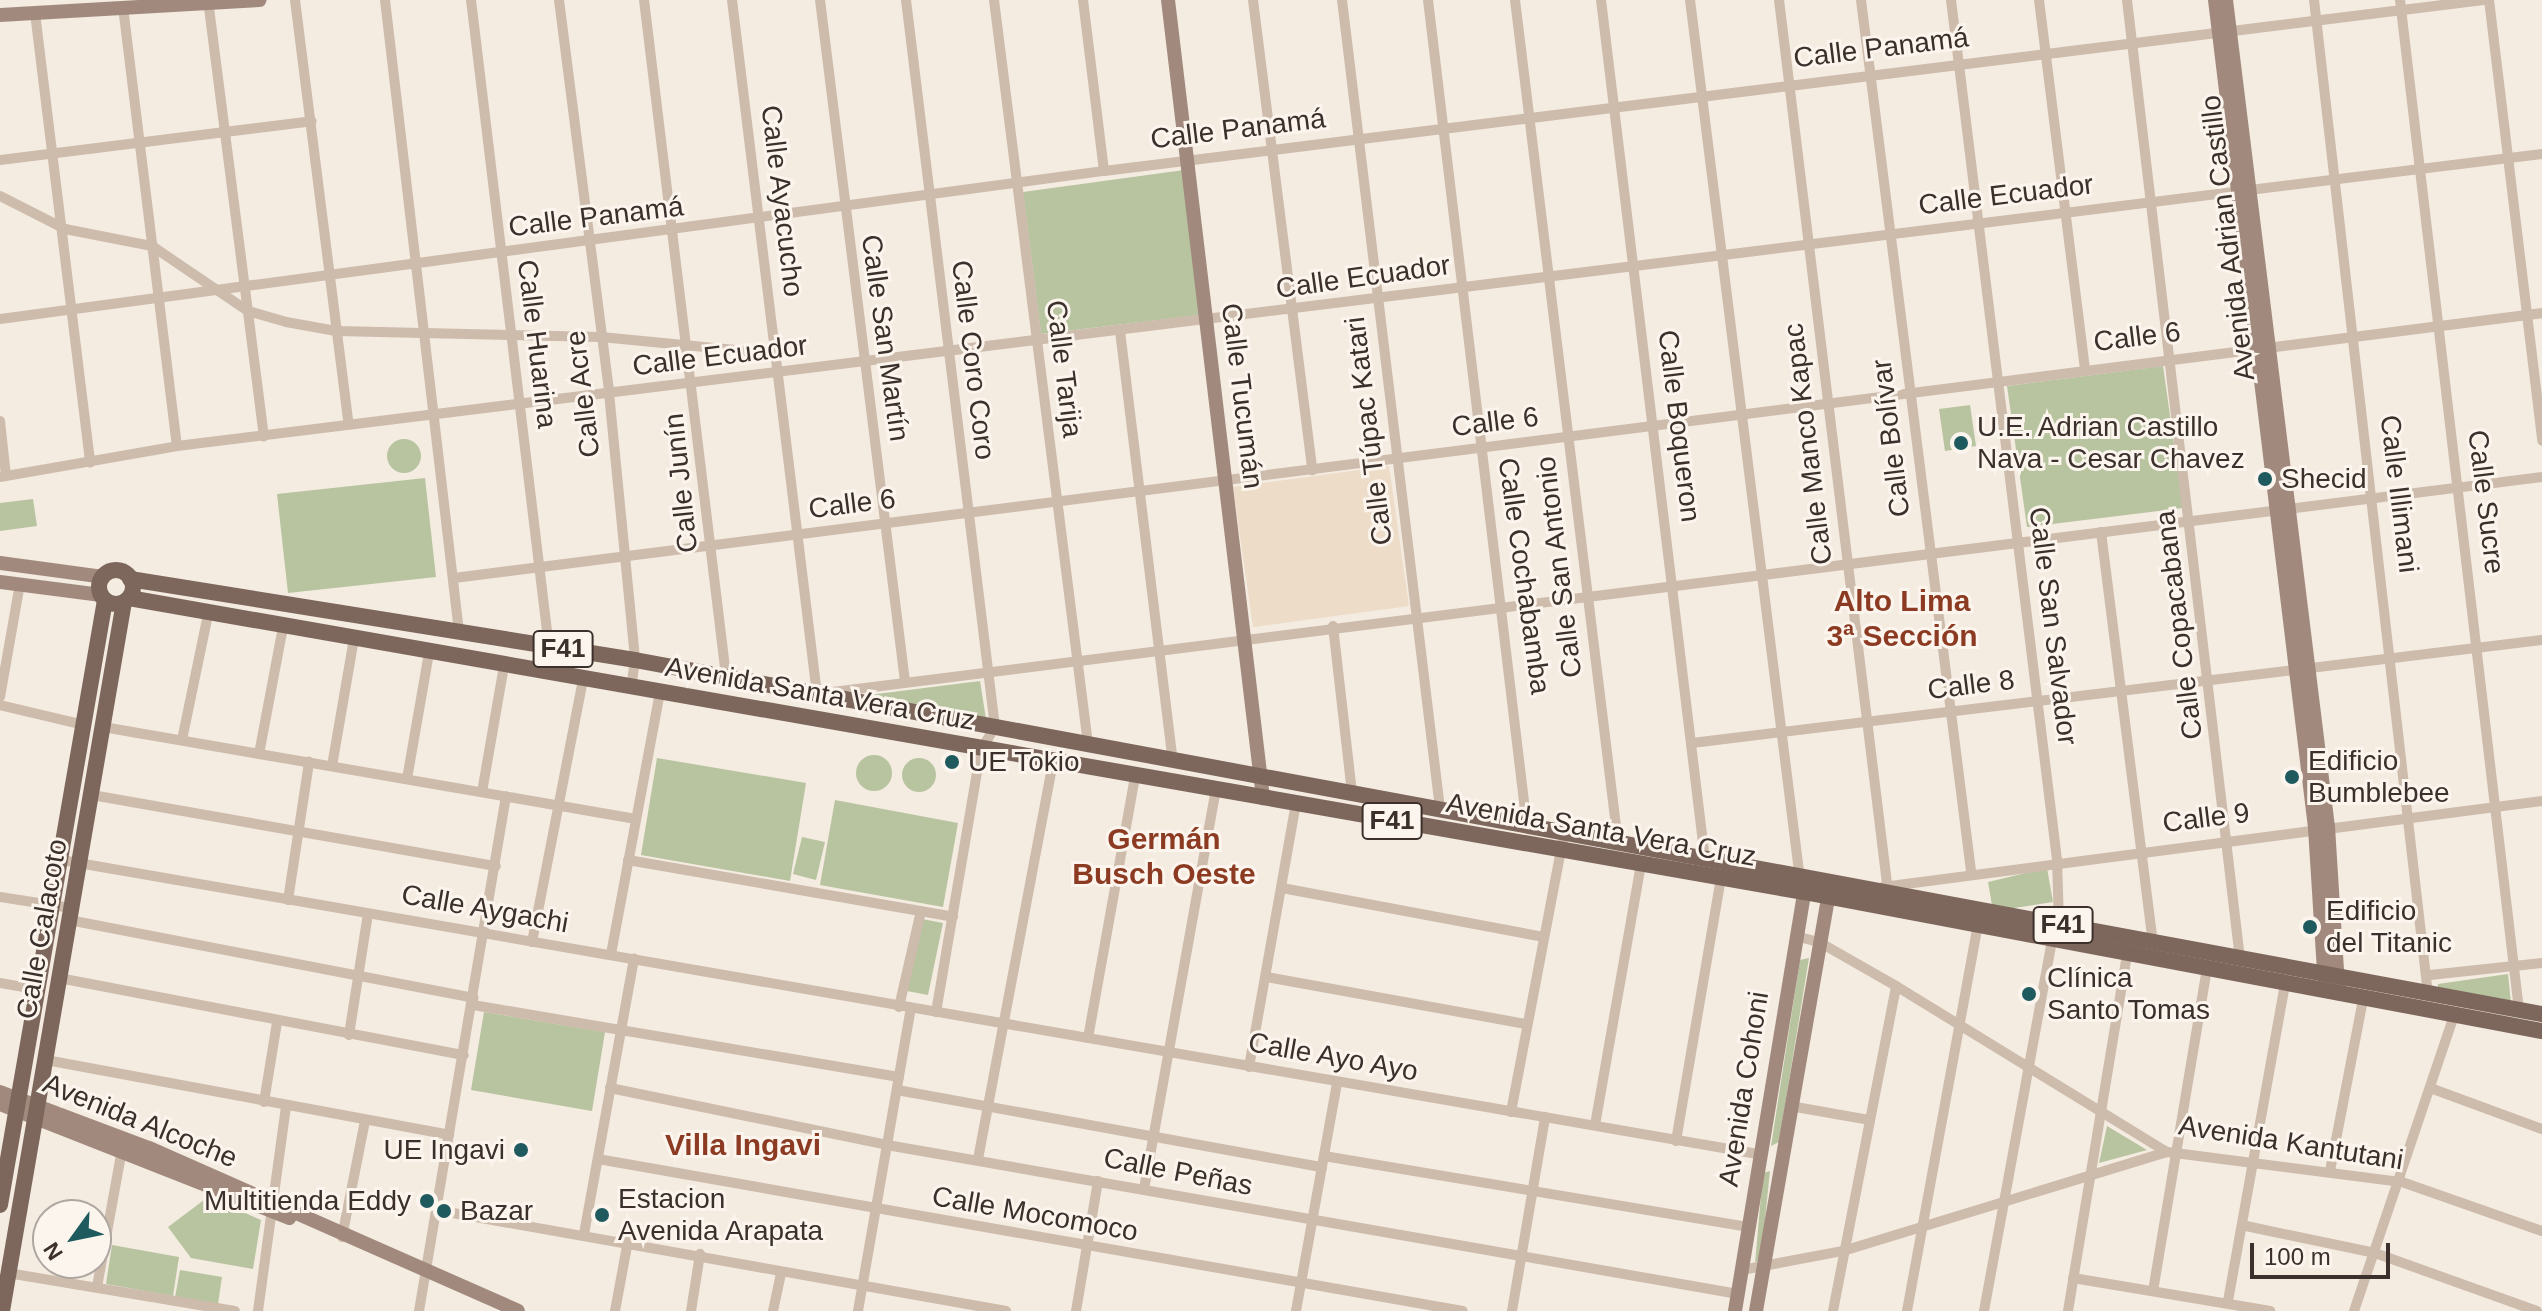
<!DOCTYPE html>
<meta charset="utf-8">
<style>
body{margin:0}
#map{position:relative;width:2542px;height:1311px;overflow:hidden;background:#f4ebe1;font-family:Helvetica,sans-serif}
div>[style]{position:absolute}
[style*='--x']{left:calc(var(--x)*1px);top:calc(var(--y)*1px);width:calc(var(--w)*1px);rotate:calc(var(--a)*1deg)}
.green>*{inset:0;background:#b8c4a0}
.round{border-radius:50%}
.plaza>*{inset:0;background:#ecdcc8}
.street>*{height:10px;margin:-5px;padding:0 5px;transform-origin:5px;border-radius:5px;background:#cdbbac}
.secondary>*{height:14px;margin:-7px;padding:0 7px;transform-origin:7px;border-radius:7px;background:#a18a7d}
.primary>*{height:16px;margin:-8px;padding:0 8px;transform-origin:8px;border-radius:8px;background:#7d675c}
.primary>.ring{margin:-8px;padding:0;box-sizing:content-box;background:none;border:16px solid #7d675c;border-radius:50%}
.dots>*{width:22px;height:22px;translate:-50% -50%;box-sizing:border-box;border:4px solid #fbf5ee;border-radius:50%}
span{translate:-50% -50%;white-space:nowrap;text-align:center;line-height:1.15;-webkit-text-stroke:6px #fbf5ee;paint-order:stroke}
.shield-label span{padding:2px 6px;background:#fbf5ee;border:2px solid;border-radius:6px;-webkit-text-stroke-width:0}
.shield-label{font-size:26px;color:#3b302b;font-weight:700}
.street-label{font-size:28px;color:#3b302b}
.poi-label{font-size:28px;color:#3b302b}
.left{translate:0 -50%;text-align:left}
.right{translate:-100% -50%;text-align:right}
.neighbourhood-label{font-size:30px;color:#8c3b22;font-weight:700}
.north{position:absolute;left:32px;top:1199px;width:80px;height:80px;box-sizing:border-box;background:#fbf5ee;border:2px solid #aea6a0;border-radius:50%;rotate:237deg;font-size:22px;font-weight:700;line-height:32px;text-align:center;color:#3b302b}
.north::after{content:'';display:block;margin:auto;width:28px;height:36px;background:#1f5a5e;clip-path:polygon(50% 0,100% 100%,50% 72%,0 100%)}
.scale{position:absolute;left:2250px;top:1243px;width:140px;height:36px;box-sizing:border-box;border:4px solid #3b302b;border-top:0;padding-left:10px;font-size:24px;line-height:28px;white-space:nowrap;color:#3b302b;-webkit-text-stroke:6px #fbf5ee;paint-order:stroke}
</style>
<div id="map">
<div class="green">
<i style="clip-path:polygon(1184px 170px,1200px 315px,1041px 334px,1023px 192px)"></i>
<i style="clip-path:polygon(2163px 366px,2183px 508px,2027px 527px,2007px 386px)"></i>
<i style="clip-path:polygon(1970px 405px,1976px 446px,1945px 451px,1939px 409px)"></i>
<i class="round" style="left:387px;top:439px;width:34px;height:34px"></i>
<i style="clip-path:polygon(425px 478px,436px 577px,288px 593px,277px 494px)"></i>
<i style="clip-path:polygon(33px 499px,37px 526px,0 531px,0 503px)"></i>
<i style="clip-path:polygon(980px 681px,986px 719px,853px 697px)"></i>
<i class="round" style="left:856px;top:755px;width:36px;height:36px"></i>
<i style="clip-path:polygon(657px 758px,806px 783px,790px 881px,641px 855px)"></i>
<i class="round" style="left:902px;top:758px;width:34px;height:34px"></i>
<i style="clip-path:polygon(835px 800px,958px 823px,943px 907px,820px 885px)"></i>
<i style="clip-path:polygon(802px 837px,825px 842px,816px 880px,793px 874px)"></i>
<i style="clip-path:polygon(2047px 868px,2053px 902px,2001px 910px,1992px 905px,1988px 882px)"></i>
<i style="clip-path:polygon(922px 919px,943px 923px,928px 995px,907px 991px)"></i>
<i style="clip-path:polygon(1809px 958px,1779px 1142px,1771px 1146px,1800px 960px)"></i>
<i style="clip-path:polygon(2508px 974px,2511px 1003px,2438px 989px,2438px 984px)"></i>
<i style="clip-path:polygon(484px 1012px,605px 1032px,592px 1111px,471px 1090px)"></i>
<i style="clip-path:polygon(2107px 1126px,2147px 1150px,2099px 1163px)"></i>
<i style="clip-path:polygon(1770px 1171px,1761px 1258px,1755px 1263px,1763px 1173px)"></i>
<i style="clip-path:polygon(208px 1197px,261px 1220px,253px 1269px,191px 1258px,168px 1227px)"></i>
<i style="clip-path:polygon(112px 1245px,179px 1257px,173px 1296px,106px 1284px)"></i>
<i style="clip-path:polygon(180px 1270px,222px 1277px,218px 1304px,175px 1297px)"></i>
</div>
<div class="plaza">
<i style="clip-path:polygon(1389px 466px,1409px 606px,1253px 627px,1233px 487px)"></i>
</div>
<div class="street">
<i style="--x:208;--y:0;--w:440;--a:82.7"></i>
<i style="--x:295;--y:0;--w:428;--a:82.8"></i>
<i style="--x:385;--y:0;--w:636;--a:83.32"></i>
<i style="--x:471;--y:0;--w:652;--a:83.13"></i>
<i style="--x:559;--y:0;--w:396;--a:82.7"></i>
<i style="--x:609;--y:393;--w:268;--a:84.4"></i>
<i style="--x:635;--y:660;--w:28;--a:98"></i>
<i style="--x:644;--y:0;--w:681;--a:83.08"></i>
<i style="--x:732;--y:0;--w:699;--a:83.02"></i>
<i style="--x:817;--y:694;--w:1739;--a:-7.17"></i>
<i style="--x:820;--y:0;--w:686;--a:82.89"></i>
<i style="--x:906;--y:0;--w:732;--a:83.02"></i>
<i style="--x:995;--y:727;--w:26;--a:122"></i>
<i style="--x:981;--y:749;--w:267;--a:99.7"></i>
<i style="--x:994;--y:0;--w:750;--a:82.8"></i>
<i style="--x:1083;--y:0;--w:172;--a:83"></i>
<i style="--x:1253;--y:0;--w:474;--a:82.8"></i>
<i style="--x:1342;--y:0;--w:815;--a:83.09"></i>
<i style="--x:1428;--y:0;--w:832;--a:83.17"></i>
<i style="--x:1515;--y:0;--w:848;--a:83.03"></i>
<i style="--x:1601;--y:0;--w:865;--a:83.1"></i>
<i style="--x:1690;--y:0;--w:886;--a:82.87"></i>
<i style="--x:1779;--y:0;--w:890;--a:83.03"></i>
<i style="--x:1861;--y:0;--w:878;--a:82.8"></i>
<i style="--x:1951;--y:0;--w:867;--a:82.97"></i>
<i style="--x:2057;--y:860;--w:65;--a:88.2"></i>
<i style="--x:2039;--y:0;--w:371;--a:82.9"></i>
<i style="--x:2127;--y:0;--w:966;--a:83.28"></i>
<i style="--x:2314;--y:0;--w:1001;--a:83.46"></i>
<i style="--x:2400;--y:0;--w:1017;--a:83.28"></i>
<i style="--x:2489;--y:0;--w:444;--a:83.1"></i>
<i style="--x:123;--y:7;--w:442;--a:83"></i>
<i style="--x:35;--y:13;--w:453;--a:83"></i>
<i style="--x:0;--y:160;--w:314;--a:-7.1"></i>
<i style="--x:0;--y:196;--w:73;--a:26.9"></i>
<i style="--x:65;--y:229;--w:89;--a:11.1"></i>
<i style="--x:152;--y:246;--w:116;--a:34.1"></i>
<i style="--x:248;--y:311;--w:40;--a:16"></i>
<i style="--x:286;--y:322;--w:51;--a:10.2"></i>
<i style="--x:336;--y:331;--w:265;--a:1.3"></i>
<i style="--x:601;--y:337;--w:178;--a:5.5"></i>
<i style="--x:0;--y:319;--w:1114;--a:-7.64"></i>
<i style="--x:1104;--y:171;--w:1390;--a:-7.07"></i>
<i style="--x:1120;--y:331;--w:432;--a:83"></i>
<i style="--x:0;--y:421;--w:55;--a:83.8"></i>
<i style="--x:0;--y:477;--w:180;--a:-9.9"></i>
<i style="--x:177;--y:446;--w:2383;--a:-7.04"></i>
<i style="--x:2101;--y:532;--w:413;--a:82.8"></i>
<i style="--x:454;--y:578;--w:2105;--a:-7.23"></i>
<i style="--x:1333;--y:626;--w:168;--a:83.5"></i>
<i style="--x:0;--y:697;--w:115;--a:-80"></i>
<i style="--x:0;--y:705;--w:86;--a:13.4"></i>
<i style="--x:103;--y:727;--w:541;--a:9.79"></i>
<i style="--x:182;--y:740;--w:129;--a:-78.3"></i>
<i style="--x:1692;--y:743;--w:856;--a:-6.91"></i>
<i style="--x:259;--y:754;--w:129;--a:-79.3"></i>
<i style="--x:332;--y:766;--w:129;--a:-80.2"></i>
<i style="--x:407;--y:779;--w:128;--a:-80.1"></i>
<i style="--x:482;--y:792;--w:128;--a:-80.1"></i>
<i style="--x:92;--y:795;--w:410;--a:10"></i>
<i style="--x:61;--y:860;--w:1722;--a:9.83"></i>
<i style="--x:628;--y:860;--w:330;--a:9.9"></i>
<i style="--x:1883;--y:887;--w:665;--a:-7.44"></i>
<i style="--x:1282;--y:888;--w:266;--a:10.6"></i>
<i style="--x:0;--y:897;--w:72;--a:8.8"></i>
<i style="--x:288;--y:900;--w:140;--a:-81.3"></i>
<i style="--x:69;--y:920;--w:412;--a:10.9"></i>
<i style="--x:1795;--y:936;--w:25;--a:14"></i>
<i style="--x:1819;--y:942;--w:89;--a:29.7"></i>
<i style="--x:1896;--y:986;--w:318;--a:31.5"></i>
<i style="--x:2167;--y:1152;--w:237;--a:7.3"></i>
<i style="--x:2402;--y:1182;--w:148;--a:19.3"></i>
<i style="--x:532;--y:942;--w:268;--a:-79"></i>
<i style="--x:611;--y:954;--w:266;--a:-79.4"></i>
<i style="--x:2430;--y:975;--w:113;--a:-6.1"></i>
<i style="--x:1267;--y:977;--w:262;--a:10.3"></i>
<i style="--x:59;--y:978;--w:412;--a:10.8"></i>
<i style="--x:0;--y:983;--w:40;--a:10"></i>
<i style="--x:473;--y:1005;--w:432;--a:9.6"></i>
<i style="--x:899;--y:1007;--w:98;--a:-77.1"></i>
<i style="--x:349;--y:1035;--w:122;--a:-81.1"></i>
<i style="--x:1088;--y:1038;--w:266;--a:-79.8"></i>
<i style="--x:46;--y:1060;--w:410;--a:10.5"></i>
<i style="--x:1249;--y:1067;--w:267;--a:-79.9"></i>
<i style="--x:610;--y:1088;--w:283;--a:11.6"></i>
<i style="--x:887;--y:1145;--w:864;--a:9.93"></i>
<i style="--x:2433;--y:1089;--w:116;--a:20.2"></i>
<i style="--x:897;--y:1090;--w:432;--a:10.3"></i>
<i style="--x:264;--y:1102;--w:80;--a:-80.7"></i>
<i style="--x:1790;--y:1106;--w:80;--a:10"></i>
<i style="--x:1511;--y:1112;--w:284;--a:-79.2"></i>
<i style="--x:1595;--y:1125;--w:265;--a:-80"></i>
<i style="--x:1676;--y:1141;--w:267;--a:-80.3"></i>
<i style="--x:1324;--y:1156;--w:431;--a:9.5"></i>
<i style="--x:598;--y:1159;--w:878;--a:9.97"></i>
<i style="--x:978;--y:1159;--w:404;--a:-79.3"></i>
<i style="--x:2330;--y:1171;--w:174;--a:-79.1"></i>
<i style="--x:1144;--y:1189;--w:405;--a:-79.8"></i>
<i style="--x:436;--y:1210;--w:579;--a:10.05"></i>
<i style="--x:2246;--y:1226;--w:132;--a:11.8"></i>
<i style="--x:2375;--y:1253;--w:172;--a:19.7"></i>
<i style="--x:584;--y:1234;--w:280;--a:-79.7"></i>
<i style="--x:342;--y:1237;--w:118;--a:-78.8"></i>
<i style="--x:1742;--y:1270;--w:103;--a:-10.7"></i>
<i style="--x:1843;--y:1251;--w:339;--a:-17"></i>
<i style="--x:8;--y:1273;--w:230;--a:9.5"></i>
<i style="--x:2073;--y:1278;--w:200;--a:9.5"></i>
<i style="--x:97;--y:1287;--w:139;--a:-79.7"></i>
<i style="--x:2153;--y:1291;--w:326;--a:-80.5"></i>
<i style="--x:2228;--y:1301;--w:321;--a:-79.8"></i>
<i style="--x:258;--y:1311;--w:206;--a:-82.2"></i>
<i style="--x:419;--y:1311;--w:522;--a:-80.41"></i>
<i style="--x:615;--y:1311;--w:71;--a:-79.5"></i>
<i style="--x:691;--y:1311;--w:58;--a:-81"></i>
<i style="--x:773;--y:1311;--w:40;--a:-78"></i>
<i style="--x:858;--y:1311;--w:308;--a:-80.1"></i>
<i style="--x:1076;--y:1311;--w:132;--a:-80.4"></i>
<i style="--x:1296;--y:1311;--w:232;--a:-79.8"></i>
<i style="--x:1512;--y:1311;--w:197;--a:-80.3"></i>
<i style="--x:1833;--y:1311;--w:331;--a:-79"></i>
<i style="--x:1907;--y:1311;--w:391;--a:-79.6"></i>
<i style="--x:1984;--y:1311;--w:377;--a:-79.6"></i>
<i style="--x:2068;--y:1311;--w:366;--a:-80.6"></i>
<i style="--x:2354;--y:1311;--w:311;--a:-71.3"></i>
</div>
<div class="secondary">
<i style="--x:1168;--y:0;--w:804;--a:83.21"></i>
<i style="--x:2215;--y:0;--w:834;--a:83.11"></i>
<i style="--x:2315;--y:828;--w:157;--a:86.4"></i>
<i style="--x:2226;--y:0;--w:833;--a:82.97"></i>
<i style="--x:2328;--y:827;--w:160;--a:86.4"></i>
<i style="--x:0;--y:15;--w:260;--a:-3.3"></i>
<i style="--x:0;--y:563;--w:104;--a:7.7"></i>
<i style="--x:0;--y:582;--w:102;--a:7.3"></i>
<i style="--x:0;--y:1092;--w:159;--a:20.6"></i>
<i style="--x:149;--y:1148;--w:403;--a:23.8"></i>
<i style="--x:0;--y:1104;--w:311;--a:21.5"></i>
<i style="--x:1735;--y:1311;--w:425;--a:-80.6"></i>
<i style="--x:1756;--y:1311;--w:420;--a:-80.1"></i>
</div>
<div class="primary">
<i class="ring" style="left:99px;top:570px;width:18px;height:18px"></i>
<i style="--x:130;--y:579;--w:511;--a:9.11"></i>
<i style="--x:635;--y:660;--w:1940;--a:10.52"></i>
<i style="--x:129;--y:598;--w:1701;--a:9.96"></i>
<i style="--x:1804;--y:892;--w:751;--a:10.67"></i>
<i style="--x:0;--y:1205;--w:614;--a:-80.15"></i>
<i style="--x:2;--y:1311;--w:719;--a:-80.24"></i>
</div>
<div class="dots">
<i style="left:1961px;top:443px;background:#1f5a5e"></i>
<i style="left:2265px;top:479px;background:#1f5a5e"></i>
<i style="left:952px;top:762px;background:#1f5a5e"></i>
<i style="left:2292px;top:777px;background:#1f5a5e"></i>
<i style="left:2310px;top:927px;background:#1f5a5e"></i>
<i style="left:2029px;top:994px;background:#1f5a5e"></i>
<i style="left:521px;top:1150px;background:#1f5a5e"></i>
<i style="left:427px;top:1201px;background:#1f5a5e"></i>
<i style="left:444px;top:1211px;background:#1f5a5e"></i>
<i style="left:602px;top:1215px;background:#1f5a5e"></i>
</div>
<div class="shield-label">
<span style="left:563px;top:649px">F41</span>
<span style="left:1392px;top:821px">F41</span>
<span style="left:2063px;top:925px">F41</span>
</div>
<div class="street-label">
<span style="left:1881px;top:48px;rotate:-7deg">Calle Panamá</span>
<span style="left:1238px;top:129px;rotate:-7deg">Calle Panamá</span>
<span style="left:2006px;top:195px;rotate:-7deg">Calle Ecuador</span>
<span style="left:782px;top:201px;rotate:83deg">Calle Ayacucho</span>
<span style="left:596px;top:217px;rotate:-7deg">Calle Panamá</span>
<span style="left:2228px;top:238px;rotate:-97deg">Avenida Adrian Castillo</span>
<span style="left:1363px;top:277px;rotate:-8deg">Calle Ecuador</span>
<span style="left:2137px;top:337px;rotate:-7deg">Calle 6</span>
<span style="left:885px;top:338px;rotate:82deg">Calle San Martín</span>
<span style="left:537px;top:344px;rotate:83deg">Calle Huarina</span>
<span style="left:720px;top:356px;rotate:-7deg">Calle Ecuador</span>
<span style="left:973px;top:360px;rotate:83deg">Calle Coro Coro</span>
<span style="left:1064px;top:369px;rotate:83deg">Calle Tarija</span>
<span style="left:583px;top:394px;rotate:-97deg">Calle Acre</span>
<span style="left:1242px;top:396px;rotate:83deg">Calle Tucumán</span>
<span style="left:1495px;top:422px;rotate:-7deg">Calle 6</span>
<span style="left:1679px;top:426px;rotate:83deg">Calle Boqueron</span>
<span style="left:1369px;top:431px;rotate:-97deg">Calle Túpac Katari</span>
<span style="left:1891px;top:438px;rotate:-97deg">Calle Bolívar</span>
<span style="left:1808px;top:444px;rotate:-97deg">Calle Manco Kapac</span>
<span style="left:681px;top:483px;rotate:-96deg">Calle Junín</span>
<span style="left:2399px;top:494px;rotate:83deg">Calle Illimani</span>
<span style="left:2486px;top:502px;rotate:83deg">Calle Sucre</span>
<span style="left:852px;top:504px;rotate:-7deg">Calle 6</span>
<span style="left:1559px;top:567px;rotate:-97deg">Calle San Antonio</span>
<span style="left:1524px;top:576px;rotate:82deg">Calle Cochabamba</span>
<span style="left:2179px;top:625px;rotate:-97deg">Calle Copacabana</span>
<span style="left:2053px;top:626px;rotate:83deg">Calle San Salvador</span>
<span style="left:1971px;top:685px;rotate:-7deg">Calle 8</span>
<span style="left:820px;top:694px;rotate:10deg">Avenida Santa Vera Cruz</span>
<span style="left:2206px;top:818px;rotate:-7deg">Calle 9</span>
<span style="left:1601px;top:830px;rotate:10deg">Avenida Santa Vera Cruz</span>
<span style="left:485px;top:909px;rotate:10deg">Calle Aygachi</span>
<span style="left:42px;top:929px;rotate:-80deg">Calle Calacoto</span>
<span style="left:1333px;top:1057px;rotate:10deg">Calle Ayo Ayo</span>
<span style="left:1744px;top:1089px;rotate:-81deg">Avenida Cohoni</span>
<span style="left:140px;top:1121px;rotate:22deg">Avenida Alcoche</span>
<span style="left:2291px;top:1143px;rotate:9deg">Avenida Kantutani</span>
<span style="left:1178px;top:1172px;rotate:11deg">Calle Peñas</span>
<span style="left:1035px;top:1214px;rotate:10deg">Calle Mocomoco</span>
</div>
<div class="poi-label">
<span class="left" style="left:1977px;top:443px">U.E. Adrian Castillo<br>Nava - Cesar Chavez</span>
<span class="left" style="left:2281px;top:479px">Shecid</span>
<span class="left" style="left:2308px;top:777px">Edificio<br>Bumblebee</span>
<span class="left" style="left:968px;top:762px">UE Tokio</span>
<span class="left" style="left:2326px;top:927px">Edificio<br>del Titanic</span>
<span class="left" style="left:2047px;top:994px">Clínica<br>Santo Tomas</span>
<span class="right" style="left:505px;top:1150px">UE Ingavi</span>
<span class="left" style="left:618px;top:1215px">Estacion<br>Avenida Arapata</span>
<span class="right" style="left:411px;top:1201px">Multitienda Eddy</span>
<span class="left" style="left:460px;top:1211px">Bazar</span>
</div>
<div class="neighbourhood-label">
<span style="left:1902px;top:618px">Alto Lima<br>3ª Sección</span>
<span style="left:1164px;top:856px">Germán<br>Busch Oeste</span>
<span style="left:743px;top:1145px">Villa Ingavi</span>
</div>
<div class="north">N</div>
<div class="scale">100 m</div>
</div>
